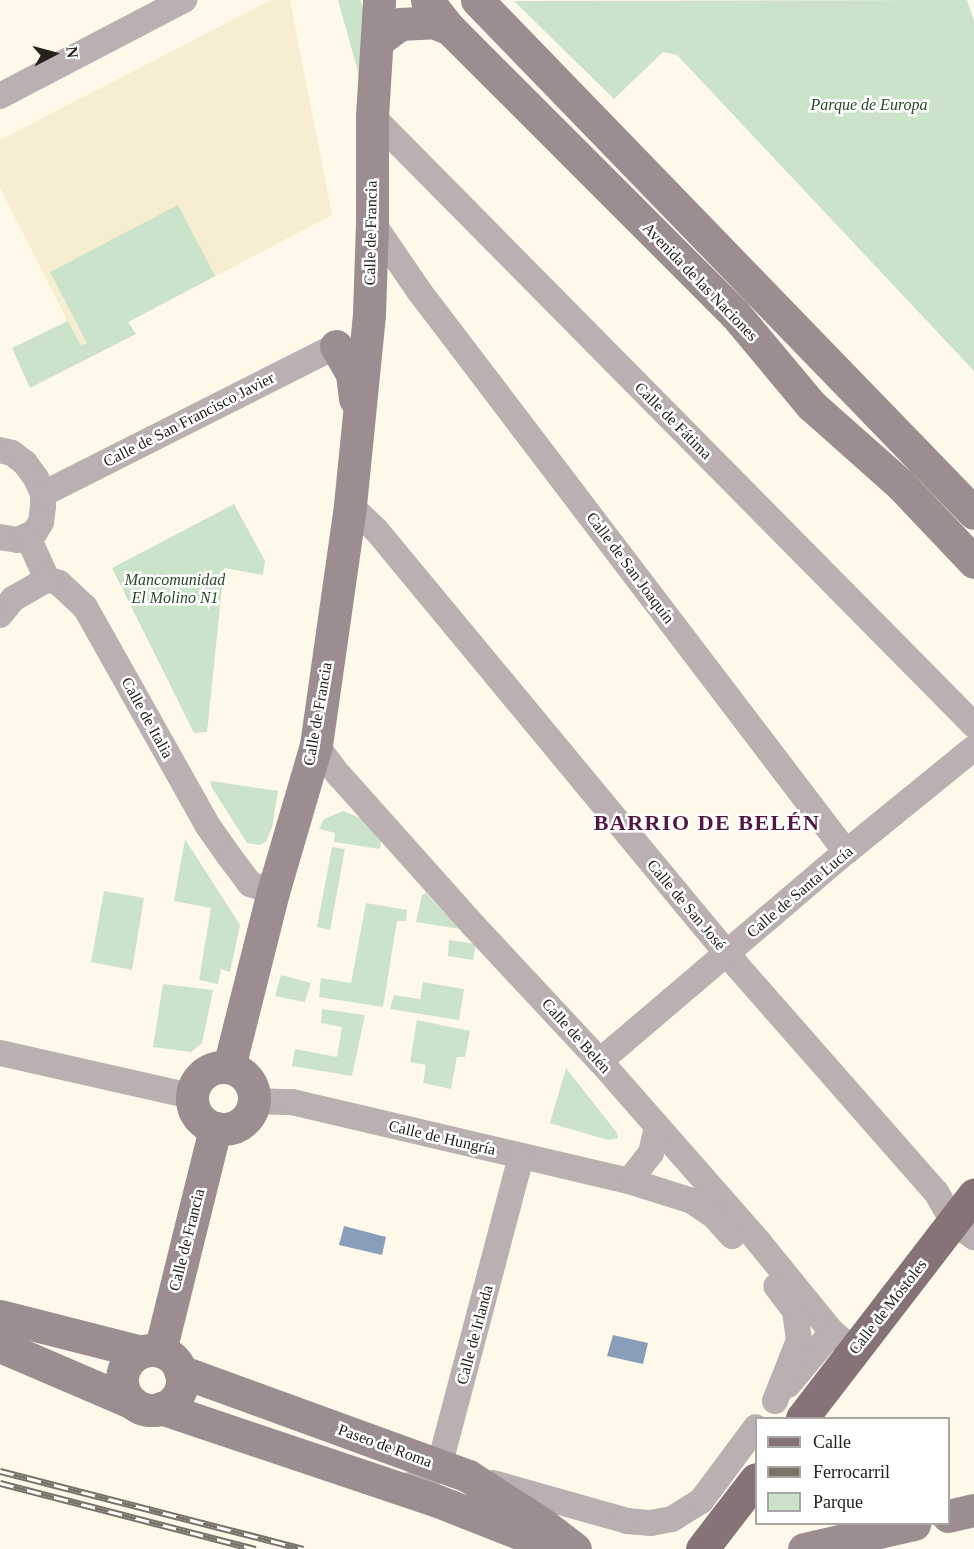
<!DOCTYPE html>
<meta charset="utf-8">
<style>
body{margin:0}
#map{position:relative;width:974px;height:1549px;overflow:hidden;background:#fff9ea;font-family:Georgia,serif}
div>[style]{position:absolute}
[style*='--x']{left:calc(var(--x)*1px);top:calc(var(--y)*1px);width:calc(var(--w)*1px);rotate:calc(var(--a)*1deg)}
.built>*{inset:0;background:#f7edd3}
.green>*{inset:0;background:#cbe3c8}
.water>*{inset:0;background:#889ebb}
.street>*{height:26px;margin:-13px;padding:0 13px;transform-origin:13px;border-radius:13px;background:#bab0b2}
.secondary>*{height:33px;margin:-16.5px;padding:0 16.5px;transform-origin:16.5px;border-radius:16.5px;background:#9b8d90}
.secondary>.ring{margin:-16.5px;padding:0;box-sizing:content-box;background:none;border:33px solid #9b8d90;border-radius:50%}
.primary>*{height:33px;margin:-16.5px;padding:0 16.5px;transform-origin:16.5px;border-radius:16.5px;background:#857377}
.rail>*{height:7px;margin-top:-3.5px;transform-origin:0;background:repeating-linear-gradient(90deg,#fff 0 14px,#777369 0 28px);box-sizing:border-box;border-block:2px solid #777369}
span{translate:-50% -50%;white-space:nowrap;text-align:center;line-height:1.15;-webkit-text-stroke:5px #fff;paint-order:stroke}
.park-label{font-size:16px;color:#254b22;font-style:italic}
.street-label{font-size:16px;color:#25221b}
.district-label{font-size:22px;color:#4f1742;font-weight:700;letter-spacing:1.5px}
.legend{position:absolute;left:755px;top:1417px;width:195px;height:108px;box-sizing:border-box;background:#fff;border:2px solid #a8a7a4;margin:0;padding:8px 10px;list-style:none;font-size:18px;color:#25221b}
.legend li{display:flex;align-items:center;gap:12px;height:30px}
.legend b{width:30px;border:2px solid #a8a7a4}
.north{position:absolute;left:24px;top:24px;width:60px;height:60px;-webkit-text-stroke:4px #fff;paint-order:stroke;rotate:84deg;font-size:16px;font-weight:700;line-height:24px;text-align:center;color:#25221b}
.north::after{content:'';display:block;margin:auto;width:21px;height:27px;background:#25221b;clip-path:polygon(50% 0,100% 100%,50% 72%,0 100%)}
</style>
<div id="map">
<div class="built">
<i style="clip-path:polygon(271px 0,290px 0,332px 215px,81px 347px,0 188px,0 140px)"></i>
</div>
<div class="green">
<i style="clip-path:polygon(338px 0,360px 0,365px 12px,362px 86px)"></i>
<i style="clip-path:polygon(967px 0,974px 21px,974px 371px,677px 55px,663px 52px,614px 99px,514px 1px)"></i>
<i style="clip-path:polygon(178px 205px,215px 276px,128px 322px,136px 334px,30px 388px,12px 348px,68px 321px,81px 346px,87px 343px,50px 272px)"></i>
<i style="clip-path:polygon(234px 504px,265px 561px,263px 575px,224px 568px,207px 732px,194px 733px,112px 568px)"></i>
<i style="clip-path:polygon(211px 781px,278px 791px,272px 827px,266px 842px,260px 845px,247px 843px,211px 786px)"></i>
<i style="clip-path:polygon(343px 811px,363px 819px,381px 842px,380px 849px,334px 842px,335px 833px,319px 829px,324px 819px)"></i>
<i style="clip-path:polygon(185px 839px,240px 925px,230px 972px,221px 969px,218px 984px,199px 980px,211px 908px,174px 901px)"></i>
<i style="clip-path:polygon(332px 847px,345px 849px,330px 930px,317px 927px)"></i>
<i style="clip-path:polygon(104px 891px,144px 898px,132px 970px,91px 962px)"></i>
<i style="clip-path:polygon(426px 893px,460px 929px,416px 922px,422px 895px)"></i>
<i style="clip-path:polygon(366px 903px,407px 910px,406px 921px,397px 921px,383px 1007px,319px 997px,321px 978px,351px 983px)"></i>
<i style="clip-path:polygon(449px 940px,476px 944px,473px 960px,448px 956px)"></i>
<i style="clip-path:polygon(281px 975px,311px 983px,305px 1002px,275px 996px)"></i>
<i style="clip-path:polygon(423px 982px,464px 989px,459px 1020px,390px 1009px,394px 995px,420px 999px)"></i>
<i style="clip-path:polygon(163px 984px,213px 990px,202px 1043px,191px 1052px,153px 1047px)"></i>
<i style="clip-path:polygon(322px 1009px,365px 1015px,352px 1076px,292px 1066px,295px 1049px,337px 1057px,342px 1027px,321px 1023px)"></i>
<i style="clip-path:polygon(417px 1020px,470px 1031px,465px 1057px,457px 1057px,451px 1089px,423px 1083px,426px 1065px,410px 1062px)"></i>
<i style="clip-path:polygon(566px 1068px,617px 1133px,618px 1138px,608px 1140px,550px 1123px)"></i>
</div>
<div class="water">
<i style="clip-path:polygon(344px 1226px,386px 1237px,382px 1255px,339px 1245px)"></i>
<i style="clip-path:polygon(613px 1335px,648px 1343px,643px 1364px,607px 1356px)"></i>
</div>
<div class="street">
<i style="--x:0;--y:96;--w:208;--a:-27.6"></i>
<i style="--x:372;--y:116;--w:856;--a:45.33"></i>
<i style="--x:372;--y:222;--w:83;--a:55.7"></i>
<i style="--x:419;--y:291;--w:705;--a:52.72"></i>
<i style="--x:0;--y:450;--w:12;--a:14"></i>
<i style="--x:12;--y:453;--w:16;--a:38"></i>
<i style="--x:25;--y:463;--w:19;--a:54"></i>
<i style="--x:36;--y:478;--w:17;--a:66"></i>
<i style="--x:43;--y:494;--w:12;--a:90"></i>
<i style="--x:43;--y:506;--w:16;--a:97"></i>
<i style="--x:41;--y:522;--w:12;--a:121"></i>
<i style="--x:35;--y:532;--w:19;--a:155"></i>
<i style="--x:18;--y:540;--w:18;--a:-171"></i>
<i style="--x:43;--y:494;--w:328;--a:-26.8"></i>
<i style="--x:350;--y:505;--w:37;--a:44"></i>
<i style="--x:377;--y:531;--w:567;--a:50.36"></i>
<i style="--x:739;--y:968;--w:298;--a:48.7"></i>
<i style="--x:936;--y:1192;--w:34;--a:60"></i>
<i style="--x:953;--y:1222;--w:26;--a:36"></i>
<i style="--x:28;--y:537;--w:46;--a:65.7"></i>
<i style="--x:47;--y:579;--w:13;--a:18"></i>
<i style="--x:59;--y:583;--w:35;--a:43"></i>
<i style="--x:85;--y:607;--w:251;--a:60.7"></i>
<i style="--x:208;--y:826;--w:37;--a:55"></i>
<i style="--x:229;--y:856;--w:35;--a:53"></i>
<i style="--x:250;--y:884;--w:24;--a:19"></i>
<i style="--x:0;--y:615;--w:21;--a:-51"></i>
<i style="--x:13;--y:599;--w:39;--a:-30"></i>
<i style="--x:316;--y:745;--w:38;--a:53"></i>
<i style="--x:339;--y:775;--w:203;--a:48.2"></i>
<i style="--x:474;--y:926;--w:185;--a:47"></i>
<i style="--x:600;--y:1061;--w:240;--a:48.7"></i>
<i style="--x:758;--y:1241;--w:117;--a:50.9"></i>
<i style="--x:832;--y:1332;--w:28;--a:39"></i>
<i style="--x:0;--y:1053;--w:196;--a:12.7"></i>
<i style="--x:600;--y:1061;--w:323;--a:-40.4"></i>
<i style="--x:846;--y:852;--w:165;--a:-39.1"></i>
<i style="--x:254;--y:1101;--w:38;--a:2"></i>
<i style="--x:292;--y:1102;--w:346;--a:13.2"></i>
<i style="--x:629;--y:1181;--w:66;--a:17.6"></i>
<i style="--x:692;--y:1201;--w:27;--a:34"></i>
<i style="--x:714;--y:1216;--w:27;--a:48"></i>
<i style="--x:629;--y:1181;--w:36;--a:-52"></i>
<i style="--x:651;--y:1153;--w:26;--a:-77"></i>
<i style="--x:788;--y:1385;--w:69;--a:-50.3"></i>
<i style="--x:775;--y:1401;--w:66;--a:-68.5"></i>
<i style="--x:799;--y:1340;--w:29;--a:-98"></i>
<i style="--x:795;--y:1311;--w:31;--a:-127"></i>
<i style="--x:493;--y:1483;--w:139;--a:15.8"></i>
<i style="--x:627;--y:1521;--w:24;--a:5"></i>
<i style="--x:651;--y:1523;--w:21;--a:-11"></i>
<i style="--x:672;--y:1519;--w:34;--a:-32"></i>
<i style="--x:701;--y:1501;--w:92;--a:-53.4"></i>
<i style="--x:397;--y:1487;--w:15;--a:-8"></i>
<i style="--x:412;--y:1485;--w:16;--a:-27"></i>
<i style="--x:426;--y:1478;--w:17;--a:-40"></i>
<i style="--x:439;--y:1467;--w:321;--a:-75.2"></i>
</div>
<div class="secondary">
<i style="--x:427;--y:0;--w:37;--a:52"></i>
<i style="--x:450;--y:29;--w:403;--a:45"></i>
<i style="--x:735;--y:314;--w:119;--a:50.1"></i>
<i style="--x:811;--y:405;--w:120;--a:41.6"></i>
<i style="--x:901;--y:485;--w:106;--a:46.5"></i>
<i style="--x:477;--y:0;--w:714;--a:45.91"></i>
<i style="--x:377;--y:41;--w:29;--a:-36"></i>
<i style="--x:400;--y:24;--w:33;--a:-3"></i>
<i style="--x:433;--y:22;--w:18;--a:22"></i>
<i style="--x:336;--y:346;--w:32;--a:60"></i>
<i style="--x:352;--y:374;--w:25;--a:83"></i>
<i class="ring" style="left:192px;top:1067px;width:29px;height:29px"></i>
<i style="--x:229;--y:1067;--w:180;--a:-75.9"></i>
<i style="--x:273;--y:892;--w:153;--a:-73.7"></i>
<i style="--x:316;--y:745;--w:242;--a:-81.9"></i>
<i style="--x:350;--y:505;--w:192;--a:-84.3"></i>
<i style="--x:369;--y:314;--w:92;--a:-88.1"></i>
<i style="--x:372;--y:222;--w:106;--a:-90"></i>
<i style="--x:372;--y:116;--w:116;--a:-86.5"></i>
<i style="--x:0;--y:1316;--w:146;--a:14.3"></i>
<i style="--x:0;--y:1346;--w:145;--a:23.2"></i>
<i class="ring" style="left:122px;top:1350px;width:27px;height:27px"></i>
<i style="--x:160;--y:1351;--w:230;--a:-76.1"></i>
<i style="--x:180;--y:1371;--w:307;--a:20"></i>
<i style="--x:468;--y:1476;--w:85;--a:32.6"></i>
<i style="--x:540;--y:1522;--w:44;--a:37.6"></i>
<i style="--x:161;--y:1408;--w:289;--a:18.6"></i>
<i style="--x:435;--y:1500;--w:126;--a:21.5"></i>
<i style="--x:948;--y:1516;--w:27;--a:-13"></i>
<i style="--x:804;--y:1549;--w:113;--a:-12.8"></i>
</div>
<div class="primary">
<i style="--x:802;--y:1418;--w:282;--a:-52.4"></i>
<i style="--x:702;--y:1549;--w:88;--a:-52.4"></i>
</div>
<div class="rail">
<i style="--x:0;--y:1471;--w:313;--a:14.4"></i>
<i style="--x:0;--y:1483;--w:264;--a:14.5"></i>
</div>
<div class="park-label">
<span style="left:869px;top:105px">Parque de Europa</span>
<span style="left:175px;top:589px">Mancomunidad<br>El Molino N1</span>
</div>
<div class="street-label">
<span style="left:371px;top:233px;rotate:-89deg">Calle de Francia</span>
<span style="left:700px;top:282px;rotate:46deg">Avenida de las Naciones</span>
<span style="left:189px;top:420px;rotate:-27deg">Calle de San Francisco Javier</span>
<span style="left:673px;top:421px;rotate:45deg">Calle de Fátima</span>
<span style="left:630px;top:568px;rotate:53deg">Calle de San Joaquín</span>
<span style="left:318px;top:714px;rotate:-80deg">Calle de Francia</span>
<span style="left:147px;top:718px;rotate:61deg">Calle de Italia</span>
<span style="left:800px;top:892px;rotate:-40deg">Calle de Santa Lucía</span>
<span style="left:686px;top:905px;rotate:50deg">Calle de San José</span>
<span style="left:576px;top:1036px;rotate:48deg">Calle de Belén</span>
<span style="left:442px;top:1138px;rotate:13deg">Calle de Hungría</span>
<span style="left:187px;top:1240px;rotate:-76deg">Calle de Francia</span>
<span style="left:888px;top:1307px;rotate:-52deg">Calle de Móstoles</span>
<span style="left:475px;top:1335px;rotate:-75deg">Calle de Irlanda</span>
<span style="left:385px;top:1446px;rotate:20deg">Paseo de Roma</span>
</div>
<div class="district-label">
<span style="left:707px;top:823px">BARRIO DE BELÉN</span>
</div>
<ul class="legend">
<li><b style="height:8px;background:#857377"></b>Calle</li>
<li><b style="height:8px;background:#777369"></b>Ferrocarril</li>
<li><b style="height:16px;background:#cbe3c8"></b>Parque</li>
</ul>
<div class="north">N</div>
</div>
